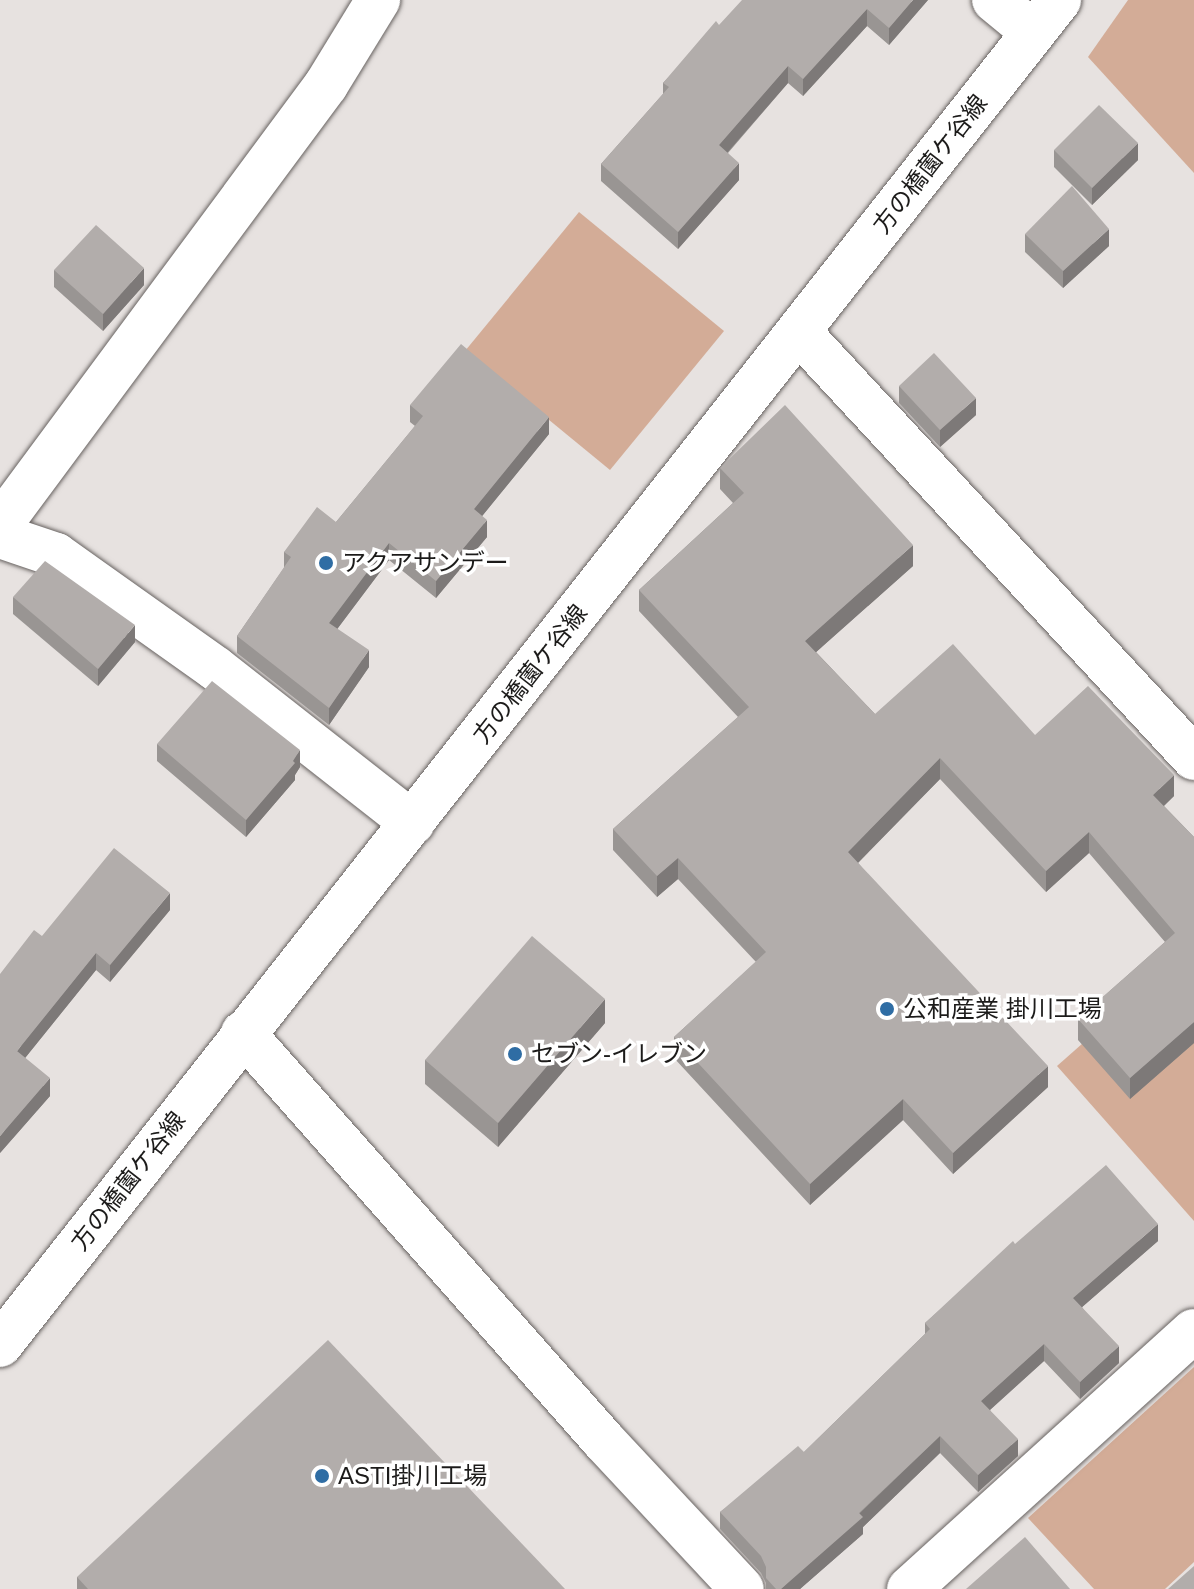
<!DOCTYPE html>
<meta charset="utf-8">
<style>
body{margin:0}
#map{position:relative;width:1194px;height:1589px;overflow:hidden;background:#e7e2e0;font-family:Arial,"Noto Sans JP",sans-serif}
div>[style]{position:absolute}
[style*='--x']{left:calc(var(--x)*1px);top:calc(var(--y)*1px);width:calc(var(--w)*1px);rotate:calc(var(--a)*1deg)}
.green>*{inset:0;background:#d3ac97}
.roads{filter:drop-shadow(0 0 2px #676260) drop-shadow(0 0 2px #676260)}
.minor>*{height:44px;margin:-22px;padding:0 22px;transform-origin:22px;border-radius:22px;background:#fff}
.major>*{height:44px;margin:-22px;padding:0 22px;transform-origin:22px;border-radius:22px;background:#fff}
.wall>*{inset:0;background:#999593}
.shaded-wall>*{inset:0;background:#7d7978}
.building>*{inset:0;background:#b2adab}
.dots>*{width:22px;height:22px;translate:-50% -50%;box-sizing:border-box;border:4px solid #fff;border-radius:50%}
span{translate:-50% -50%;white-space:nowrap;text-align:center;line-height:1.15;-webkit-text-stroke:7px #fff;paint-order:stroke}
.street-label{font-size:24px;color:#1c1b1a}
.poi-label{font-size:24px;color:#1c1b1a}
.left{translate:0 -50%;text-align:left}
</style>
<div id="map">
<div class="green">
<i style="clip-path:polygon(1128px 0,1194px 0,1194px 173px,1088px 57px)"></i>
<i style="clip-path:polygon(579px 212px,724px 331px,610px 470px,465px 351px)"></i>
<i style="clip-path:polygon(1194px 945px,1194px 1221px,1057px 1066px)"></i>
<i style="clip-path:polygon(1194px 1367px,1194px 1562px,1165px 1589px,1094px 1589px,1028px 1518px)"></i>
</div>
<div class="roads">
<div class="minor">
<i style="--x:994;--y:0;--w:50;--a:39.4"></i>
<i style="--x:799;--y:332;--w:581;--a:47.16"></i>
<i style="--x:0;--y:525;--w:548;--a:-53.46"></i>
<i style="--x:326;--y:85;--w:100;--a:-58.5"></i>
<i style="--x:0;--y:536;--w:59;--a:18.7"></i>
<i style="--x:56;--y:555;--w:195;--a:35.4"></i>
<i style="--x:215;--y:668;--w:251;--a:38.1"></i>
<i style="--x:243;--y:1033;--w:545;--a:48.5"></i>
<i style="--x:604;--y:1441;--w:202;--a:47"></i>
<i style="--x:909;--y:1589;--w:384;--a:-42.2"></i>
</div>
<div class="major">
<i style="--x:0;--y:1345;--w:1712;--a:-51.78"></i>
</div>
</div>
<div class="wall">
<i style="clip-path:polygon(928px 0,889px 45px,867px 26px,803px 96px,788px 83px,728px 153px,739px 180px,678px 249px,601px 181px,601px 164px,663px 94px,663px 83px,719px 25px)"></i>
<i style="clip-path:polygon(1054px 150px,1138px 160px,1092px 205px,1054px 167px)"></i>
<i style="clip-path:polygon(1025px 234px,1109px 246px,1063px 288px,1025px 252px)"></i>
<i style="clip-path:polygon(54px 270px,144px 285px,103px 331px,54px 287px)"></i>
<i style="clip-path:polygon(899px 386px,976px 415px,940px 447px,899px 403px)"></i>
<i style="clip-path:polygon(410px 405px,549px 434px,482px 516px,487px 537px,436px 598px,389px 560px,337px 629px,369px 667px,329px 725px,237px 653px,237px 636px,284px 568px,284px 552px,336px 522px,415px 426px,410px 422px)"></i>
<i style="clip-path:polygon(720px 468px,913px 566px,816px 652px,875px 714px,1035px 735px,1174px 796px,1164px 806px,1194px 837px,1194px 1043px,1130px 1099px,1078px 1040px,1078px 1019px,1165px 942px,1089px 853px,1046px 892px,940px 779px,858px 863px,1048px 1087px,953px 1174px,903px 1120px,810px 1205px,674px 1058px,674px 1037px,756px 962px,678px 879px,657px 897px,613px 850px,613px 829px,738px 717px,639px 611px,639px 590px,733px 503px,720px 489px)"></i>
<i style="clip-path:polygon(13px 597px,135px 642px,98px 686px,13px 614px)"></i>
<i style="clip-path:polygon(157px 744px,300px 767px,295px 775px,295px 780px,246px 837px,157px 761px)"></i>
<i style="clip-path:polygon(170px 910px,110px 982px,96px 970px,25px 1058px,50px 1096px,0 1153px,42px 936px)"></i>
<i style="clip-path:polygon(605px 1023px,498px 1147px,425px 1084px,425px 1060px)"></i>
<i style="clip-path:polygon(1158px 1241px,1082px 1307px,1119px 1363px,1080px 1399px,1044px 1361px,990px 1410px,1018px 1456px,978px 1492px,940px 1453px,863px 1527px,863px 1534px,800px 1589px,766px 1589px,766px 1583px,761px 1573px,720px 1529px,720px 1512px,804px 1452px,925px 1334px,925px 1323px,1015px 1244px)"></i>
<i style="clip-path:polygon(77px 1577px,565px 1589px,77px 1589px)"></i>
</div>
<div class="shaded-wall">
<i style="clip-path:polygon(913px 0,928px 0,889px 45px,889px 28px)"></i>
<i style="clip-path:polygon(867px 9px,867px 26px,803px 96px,803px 79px)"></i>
<i style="clip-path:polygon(788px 66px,788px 83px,719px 162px,719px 145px)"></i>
<i style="clip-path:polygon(1138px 143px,1138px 160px,1092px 205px,1092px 188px)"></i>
<i style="clip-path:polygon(739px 163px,739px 180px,678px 249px,678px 232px)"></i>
<i style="clip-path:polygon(1109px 229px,1109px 246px,1063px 288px,1063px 271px)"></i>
<i style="clip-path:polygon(144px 268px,144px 285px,103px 331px,103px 314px)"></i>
<i style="clip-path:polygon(976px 398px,976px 415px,940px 447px,940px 430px)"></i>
<i style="clip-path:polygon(549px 417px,549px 434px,474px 526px,474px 509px)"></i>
<i style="clip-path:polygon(487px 520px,487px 537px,436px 598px,436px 581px)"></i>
<i style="clip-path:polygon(389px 543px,389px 560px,329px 640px,329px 623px)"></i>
<i style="clip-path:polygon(913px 545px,913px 566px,805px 662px,805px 641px)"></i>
<i style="clip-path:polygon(135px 625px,135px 642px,98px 686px,98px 669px)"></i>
<i style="clip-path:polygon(369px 650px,369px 667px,329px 725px,329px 708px)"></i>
<i style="clip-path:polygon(300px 750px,300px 767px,295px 775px,295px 780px,246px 837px,246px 820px)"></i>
<i style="clip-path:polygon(940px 758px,940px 779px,848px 873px,848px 852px)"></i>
<i style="clip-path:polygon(1174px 775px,1174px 796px,1153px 816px,1153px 795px)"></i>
<i style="clip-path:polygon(1089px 832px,1089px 853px,1046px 892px,1046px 871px)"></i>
<i style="clip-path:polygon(678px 858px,678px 879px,657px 897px,657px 876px)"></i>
<i style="clip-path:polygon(170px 893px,170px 910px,110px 982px,110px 965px)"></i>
<i style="clip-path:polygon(96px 953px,96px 970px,17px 1068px,17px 1051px)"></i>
<i style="clip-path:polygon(605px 999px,605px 1023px,498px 1147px,498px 1123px)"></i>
<i style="clip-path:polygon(1194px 1022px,1194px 1043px,1130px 1099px,1130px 1078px)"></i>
<i style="clip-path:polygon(1048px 1066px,1048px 1087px,953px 1174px,953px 1153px)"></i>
<i style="clip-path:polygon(50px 1078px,50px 1096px,0 1153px,0 1136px)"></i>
<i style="clip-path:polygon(903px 1099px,903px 1120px,810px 1205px,810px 1184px)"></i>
<i style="clip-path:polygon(1158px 1224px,1158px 1241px,1073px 1315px,1073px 1298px)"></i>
<i style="clip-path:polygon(1044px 1344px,1044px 1361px,981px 1418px,981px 1401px)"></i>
<i style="clip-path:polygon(1119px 1346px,1119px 1363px,1080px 1399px,1080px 1382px)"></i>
<i style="clip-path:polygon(940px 1436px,940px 1453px,863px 1527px,863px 1534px,800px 1589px,781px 1589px)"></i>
<i style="clip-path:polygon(1018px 1439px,1018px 1456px,978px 1492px,978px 1475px)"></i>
</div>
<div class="building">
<i style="clip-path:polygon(742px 0,913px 0,889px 28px,867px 9px,803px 79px,788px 66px,719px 145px,739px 163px,678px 232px,601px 164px,669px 87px,663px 83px,716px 21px,719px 25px)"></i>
<i style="clip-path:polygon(1099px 105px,1138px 143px,1092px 188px,1054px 150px)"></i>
<i style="clip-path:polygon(1072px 186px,1109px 229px,1063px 271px,1025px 234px)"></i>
<i style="clip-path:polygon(96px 225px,144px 268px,103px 314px,54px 270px)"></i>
<i style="clip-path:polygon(461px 344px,549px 417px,474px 509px,487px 520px,436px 581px,389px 543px,329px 623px,369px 650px,329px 708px,237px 636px,291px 557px,284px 552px,317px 507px,336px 522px,423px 416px,410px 405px)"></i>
<i style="clip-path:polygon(934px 353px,976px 398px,940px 430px,899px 386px)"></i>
<i style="clip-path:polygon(785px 405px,913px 545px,805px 641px,875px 714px,953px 644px,1035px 735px,1088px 686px,1174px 775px,1153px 795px,1194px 837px,1194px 1022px,1130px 1078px,1078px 1019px,1175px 933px,1089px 832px,1046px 871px,940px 758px,848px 852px,1048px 1066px,953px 1153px,903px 1099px,810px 1184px,674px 1037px,766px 952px,678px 858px,657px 876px,613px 829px,749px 707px,639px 590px,744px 493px,720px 468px)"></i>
<i style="clip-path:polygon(45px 561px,135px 625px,98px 669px,13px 597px)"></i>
<i style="clip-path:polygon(212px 681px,300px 750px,293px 761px,295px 763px,246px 820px,157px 744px)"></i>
<i style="clip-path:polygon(114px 848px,170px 893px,110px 965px,96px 953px,17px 1051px,50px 1078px,0 1136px,0 974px,34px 930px,42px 936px)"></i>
<i style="clip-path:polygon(532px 936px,605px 999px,498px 1123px,425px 1060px)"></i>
<i style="clip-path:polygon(1106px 1165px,1158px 1224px,1073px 1298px,1119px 1346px,1080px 1382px,1044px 1344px,981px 1401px,1018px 1439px,978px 1475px,940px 1436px,859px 1513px,863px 1517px,781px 1589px,776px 1589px,766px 1578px,766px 1567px,761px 1556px,720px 1512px,798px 1446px,804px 1452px,930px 1329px,925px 1323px,1013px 1241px,1015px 1244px)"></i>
<i style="clip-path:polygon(328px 1340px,565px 1589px,88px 1589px,77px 1577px)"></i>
<i style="clip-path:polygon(1025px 1537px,1070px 1589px,966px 1589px)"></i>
<i style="clip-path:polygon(1194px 1566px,1194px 1589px,1168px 1589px)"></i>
</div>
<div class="dots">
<i style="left:326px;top:563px;background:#2f6da4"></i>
<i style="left:887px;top:1009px;background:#2f6da4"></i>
<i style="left:515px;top:1054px;background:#2f6da4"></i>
<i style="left:322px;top:1476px;background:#2f6da4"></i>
</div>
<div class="street-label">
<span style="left:930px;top:164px;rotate:-52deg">方の橋薗ケ谷線</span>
<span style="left:530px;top:674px;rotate:-52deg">方の橋薗ケ谷線</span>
<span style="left:128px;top:1181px;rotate:-52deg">方の橋薗ケ谷線</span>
</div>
<div class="poi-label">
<span class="left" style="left:342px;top:563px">アクアサンデー</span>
<span class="left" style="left:903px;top:1009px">公和産業 掛川工場</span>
<span class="left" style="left:531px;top:1054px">セブン-イレブン</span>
<span class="left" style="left:338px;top:1476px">ASTI掛川工場</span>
</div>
</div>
